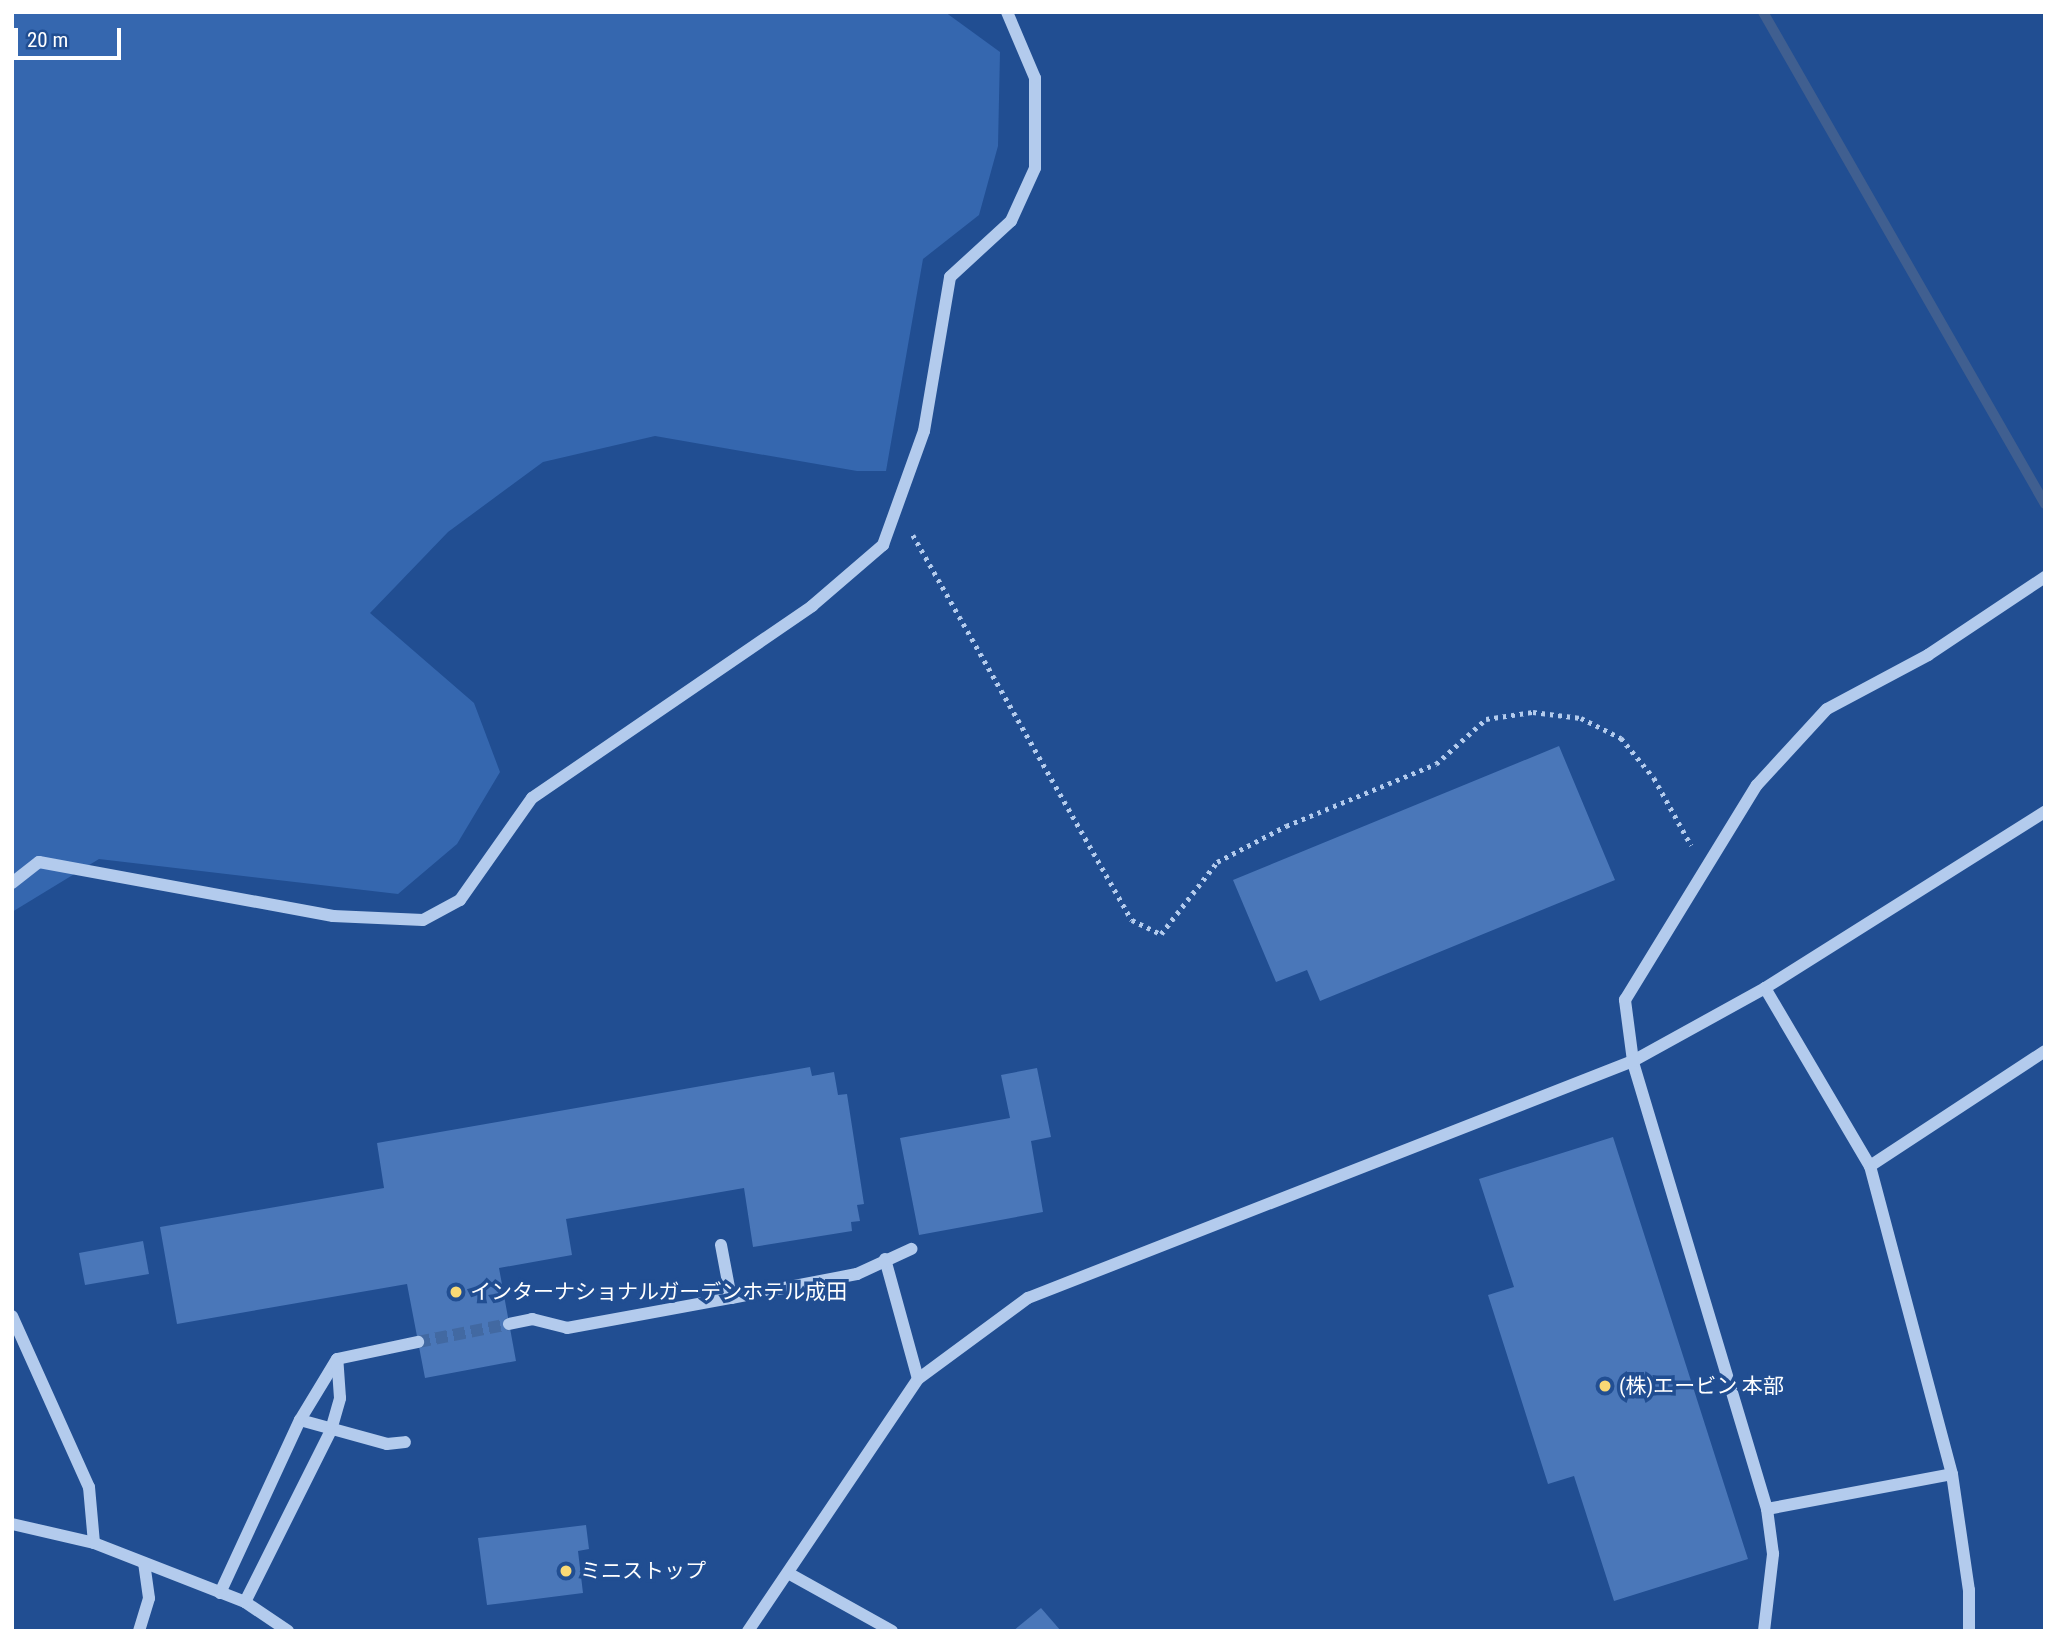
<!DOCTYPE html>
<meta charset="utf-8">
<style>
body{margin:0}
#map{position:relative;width:2057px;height:1643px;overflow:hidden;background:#214e92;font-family:"Roboto Condensed","Noto Sans JP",sans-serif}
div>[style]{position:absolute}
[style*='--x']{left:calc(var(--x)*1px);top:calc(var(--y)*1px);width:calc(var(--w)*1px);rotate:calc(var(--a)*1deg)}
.green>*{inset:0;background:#3567af}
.stream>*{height:10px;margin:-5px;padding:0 5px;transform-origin:5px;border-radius:5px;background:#405f90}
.building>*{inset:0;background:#4a77b9}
.minor-tunnel>*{height:12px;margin-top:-6px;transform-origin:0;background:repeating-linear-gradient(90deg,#4269a2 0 12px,transparent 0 18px)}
.path>*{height:4.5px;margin-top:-2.25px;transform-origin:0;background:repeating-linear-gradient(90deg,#b3cbed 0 3.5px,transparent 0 8.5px)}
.minor>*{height:12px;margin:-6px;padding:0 6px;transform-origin:6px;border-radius:6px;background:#b3cbed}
.dots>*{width:19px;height:19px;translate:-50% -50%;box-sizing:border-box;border:4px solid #214e92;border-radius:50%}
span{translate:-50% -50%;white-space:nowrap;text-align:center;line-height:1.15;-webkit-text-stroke:7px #214e92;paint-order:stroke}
.poi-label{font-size:21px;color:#fff}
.left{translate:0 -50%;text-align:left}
.frame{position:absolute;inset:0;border:14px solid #fff;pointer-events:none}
.scale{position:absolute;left:14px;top:28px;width:107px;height:32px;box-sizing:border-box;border:4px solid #fff;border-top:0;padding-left:9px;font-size:21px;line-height:24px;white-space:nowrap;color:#fff;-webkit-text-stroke:5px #214e92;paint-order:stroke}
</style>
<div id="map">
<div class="green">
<i style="clip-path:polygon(12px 12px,945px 12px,1000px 52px,998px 146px,979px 215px,923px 259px,886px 471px,857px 471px,655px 436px,543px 462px,448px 532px,370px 613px,474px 703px,500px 772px,457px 844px,398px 894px,99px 859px,12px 912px)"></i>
</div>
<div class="stream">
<i style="--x:1763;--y:12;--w:567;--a:60.18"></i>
</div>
<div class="building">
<i style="clip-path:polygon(1559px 746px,1615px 880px,1320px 1001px,1307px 970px,1276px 982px,1233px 880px)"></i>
<i style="clip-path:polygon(810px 1067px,812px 1076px,834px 1072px,838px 1095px,847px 1094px,864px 1204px,857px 1205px,860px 1221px,851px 1222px,852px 1231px,753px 1247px,744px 1188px,566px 1219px,572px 1255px,499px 1268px,516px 1361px,425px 1378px,407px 1284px,177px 1324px,160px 1227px,384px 1188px,377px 1143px)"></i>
<i style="clip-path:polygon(1037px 1068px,1051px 1137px,1031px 1141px,1043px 1212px,919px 1235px,900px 1138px,1010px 1118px,1001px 1075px)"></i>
<i style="clip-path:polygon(1613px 1137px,1748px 1559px,1614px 1601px,1574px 1476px,1548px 1484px,1488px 1295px,1514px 1287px,1479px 1179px)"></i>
<i style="clip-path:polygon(143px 1241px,149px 1274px,85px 1285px,79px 1253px)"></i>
<i style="clip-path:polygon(586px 1525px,589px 1549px,578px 1551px,583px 1593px,487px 1605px,478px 1538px)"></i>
<i style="clip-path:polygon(1041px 1608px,1061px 1631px,1013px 1631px)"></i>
</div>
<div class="minor-tunnel">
<i style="--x:418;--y:1342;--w:93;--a:-11.2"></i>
</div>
<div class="path">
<i style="--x:913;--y:535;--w:443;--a:60.4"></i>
<i style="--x:1132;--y:920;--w:32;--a:26"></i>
<i style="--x:1161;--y:934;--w:91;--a:-52.1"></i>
<i style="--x:1217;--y:862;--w:78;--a:-27.6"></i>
<i style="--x:1286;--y:826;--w:162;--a:-22.5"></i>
<i style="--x:1436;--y:764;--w:67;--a:-42"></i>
<i style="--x:1486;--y:719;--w:48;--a:-8.5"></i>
<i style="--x:1533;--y:712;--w:48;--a:7.1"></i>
<i style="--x:1581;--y:718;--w:45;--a:26.6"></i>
<i style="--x:1621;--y:738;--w:52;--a:50.5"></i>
<i style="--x:1654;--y:778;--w:77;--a:61.1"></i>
</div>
<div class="minor">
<i style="--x:12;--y:883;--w:34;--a:-38"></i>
<i style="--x:39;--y:862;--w:299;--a:10.4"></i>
<i style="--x:333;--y:916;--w:90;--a:2.5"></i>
<i style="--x:423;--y:920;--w:42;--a:-28.4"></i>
<i style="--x:460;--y:900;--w:125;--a:-54.8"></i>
<i style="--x:532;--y:798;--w:340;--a:-34.4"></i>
<i style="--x:812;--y:606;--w:94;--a:-40.7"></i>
<i style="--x:883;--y:545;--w:121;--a:-70.2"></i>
<i style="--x:924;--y:431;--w:156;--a:-80.4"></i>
<i style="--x:950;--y:277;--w:83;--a:-42.6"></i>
<i style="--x:1011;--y:221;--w:58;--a:-65.6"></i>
<i style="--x:1035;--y:168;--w:90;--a:-90"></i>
<i style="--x:1035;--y:78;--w:72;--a:-113"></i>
<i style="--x:1765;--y:988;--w:207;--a:59.5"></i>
<i style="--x:1870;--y:1166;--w:319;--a:75.1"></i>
<i style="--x:1952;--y:1474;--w:117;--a:81.7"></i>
<i style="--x:1969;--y:1590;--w:41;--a:90"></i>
<i style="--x:1870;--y:1166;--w:209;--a:-33.3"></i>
<i style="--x:721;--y:1245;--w:54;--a:79.3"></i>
<i style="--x:885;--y:1259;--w:124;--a:74.6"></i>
<i style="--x:12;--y:1316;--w:188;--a:65.8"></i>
<i style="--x:89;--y:1487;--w:56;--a:84.9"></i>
<i style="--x:509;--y:1324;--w:24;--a:-12"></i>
<i style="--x:532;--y:1319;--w:36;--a:14"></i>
<i style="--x:567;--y:1328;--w:167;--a:-10.4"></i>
<i style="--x:731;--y:1298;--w:128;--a:-10.8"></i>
<i style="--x:857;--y:1274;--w:60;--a:-24.8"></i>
<i style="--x:300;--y:1420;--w:90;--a:15.4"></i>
<i style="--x:387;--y:1444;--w:18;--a:-6"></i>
<i style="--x:1767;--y:1509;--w:188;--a:-10.7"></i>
<i style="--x:12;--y:1524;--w:84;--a:13"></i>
<i style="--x:94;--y:1543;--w:162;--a:21.3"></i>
<i style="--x:245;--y:1602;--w:52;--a:34"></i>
<i style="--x:788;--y:1573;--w:119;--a:29.1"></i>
<i style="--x:220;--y:1593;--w:191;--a:-65.2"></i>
<i style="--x:300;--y:1420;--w:71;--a:-58.8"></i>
<i style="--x:337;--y:1359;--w:83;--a:-11.9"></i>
<i style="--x:245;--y:1602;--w:192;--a:-63.4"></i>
<i style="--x:331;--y:1430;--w:33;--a:-74"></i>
<i style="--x:340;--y:1398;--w:39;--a:-94"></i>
<i style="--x:139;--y:1631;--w:34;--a:-73"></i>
<i style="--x:149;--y:1598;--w:35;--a:-98"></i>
<i style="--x:748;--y:1631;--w:304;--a:-56"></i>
<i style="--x:918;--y:1379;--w:137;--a:-36.4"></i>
<i style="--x:1028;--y:1298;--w:650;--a:-21.39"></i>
<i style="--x:1633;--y:1061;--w:151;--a:-28.9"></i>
<i style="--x:1765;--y:988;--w:331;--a:-32.2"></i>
<i style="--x:1764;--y:1631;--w:78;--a:-83.3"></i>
<i style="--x:1773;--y:1554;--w:45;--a:-97.6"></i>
<i style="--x:1767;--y:1509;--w:468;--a:-106.7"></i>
<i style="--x:1633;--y:1061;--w:62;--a:-97.5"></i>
<i style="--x:1625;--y:1000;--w:252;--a:-58.5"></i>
<i style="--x:1757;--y:785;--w:103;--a:-47.4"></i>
<i style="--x:1827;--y:709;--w:115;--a:-28.1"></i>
<i style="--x:1928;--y:655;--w:141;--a:-33.7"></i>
</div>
<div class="dots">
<i style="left:456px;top:1292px;background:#f9d975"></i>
<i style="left:1605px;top:1386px;background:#f9d975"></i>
<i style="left:566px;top:1571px;background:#f9d975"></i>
</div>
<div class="poi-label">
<span class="left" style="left:470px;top:1292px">インターナショナルガーデンホテル成田</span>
<span class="left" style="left:1619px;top:1386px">(株)エービン 本部</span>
<span class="left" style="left:580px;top:1571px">ミニストップ</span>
</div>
<div class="frame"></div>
<div class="scale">20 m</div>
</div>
